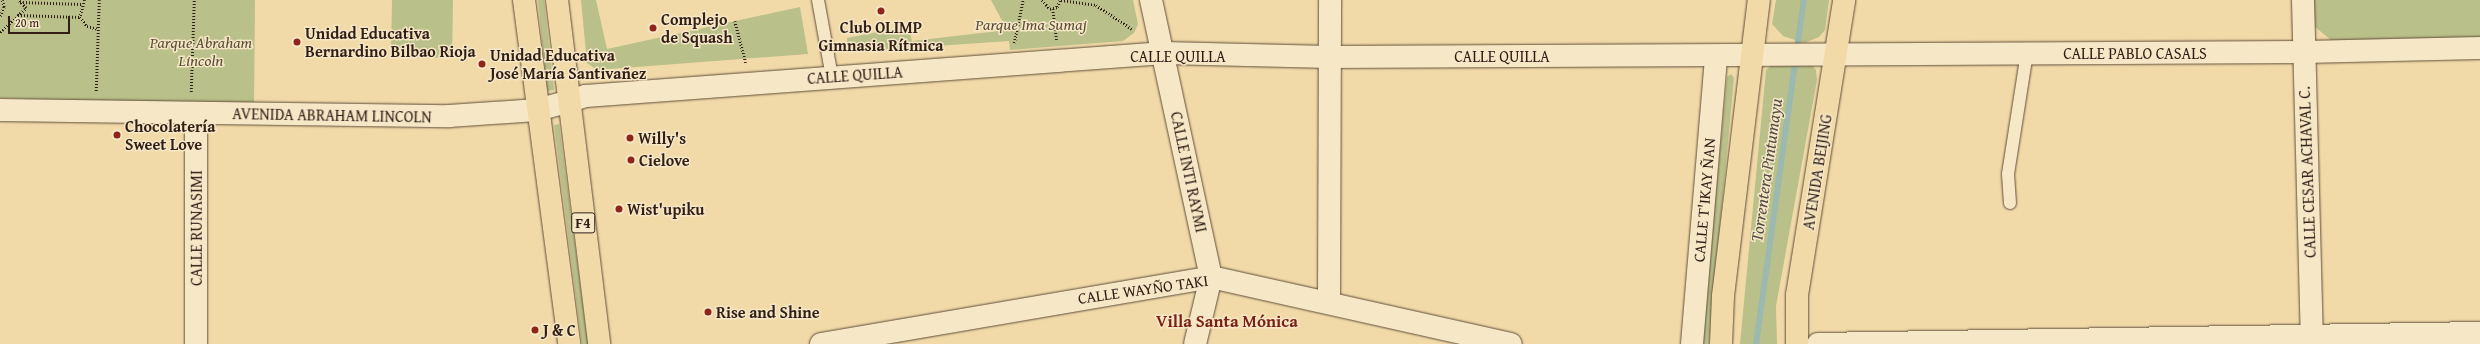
<!DOCTYPE html>
<meta charset="utf-8">
<style>
body{margin:0}
#map{position:relative;width:2480px;height:344px;overflow:hidden;background:#f1daa8;font-family:"Gentium Book Plus",serif}
div>[style]{position:absolute}
[style*='--x']{left:calc(var(--x)*1px);top:calc(var(--y)*1px);width:calc(var(--w)*1px);rotate:calc(var(--a)*1deg)}
.green>*{inset:0;background:#b9c089}
.stream>*{height:6px;margin:-3px;padding:0 3px;transform-origin:3px;border-radius:3px;background:#9cb9af}
.path>*{height:2.5px;margin-top:-1.25px;transform-origin:0;background:repeating-linear-gradient(90deg,#311f17 0 1px,transparent 0 3px)}
.roads{filter:drop-shadow(0 0 1px #614e3b) drop-shadow(0 0 1px #614e3b)}
.service>*{height:12px;margin:-6px;padding:0 6px;transform-origin:6px;border-radius:6px;background:#f6e7c6}
.minor>*{height:22px;margin:-11px;padding:0 11px;transform-origin:11px;border-radius:11px;background:#f6e7c6}
.tertiary>*{height:22px;margin:-11px;padding:0 11px;transform-origin:11px;border-radius:11px;background:#f6e7c6}
.primary>*{height:22px;margin:-11px;padding:0 11px;transform-origin:11px;border-radius:11px;background:#f1daa8}
.trunk>*{height:22px;margin:-11px;padding:0 11px;transform-origin:11px;border-radius:11px;background:#f1daa8}
.dots>*{width:11px;height:11px;translate:-50% -50%;box-sizing:border-box;border:2px solid #f6e7c6;border-radius:50%}
span{translate:-50% -50%;white-space:nowrap;text-align:center;line-height:1.15;-webkit-text-stroke:3px #f6e7c6;paint-order:stroke}
.shield-label span{padding:1px 3px;background:#f6e7c6;border:1px solid;border-radius:3px;-webkit-text-stroke-width:0}
.shield-label{font-size:15px;color:#311f17;font-weight:700}
.poi-label{font-size:16px;color:#311f17;font-weight:700}
.left{translate:0 -50%;text-align:left}
.park-label{font-size:16px;color:#5a4f39;font-style:italic}
.street-label{font-size:16px;color:#311f17}
.water-label{font-size:17px;color:#514d45;font-style:italic}
.neighbourhood-label{font-size:17px;color:#7a1f14;font-weight:700}
.scale{position:absolute;left:8px;top:16px;width:62px;height:18px;box-sizing:border-box;border:2px solid #311f17;border-top:0;padding-left:5px;font-size:12px;line-height:14px;white-space:nowrap;color:#311f17;-webkit-text-stroke:3px #f6e7c6;paint-order:stroke}
</style>
<div id="map">
<div class="green">
<i style="clip-path:polygon(0 0,255px 0,254px 106px,0 98px)"></i>
<i style="clip-path:polygon(392px 0,453px 0,452px 58px,391px 57px)"></i>
<i style="clip-path:polygon(538px 0,544px 0,554px 90px,547px 91px)"></i>
<i style="clip-path:polygon(581px 0,596px 0,607px 49px,800px 7px,808px 54px,597px 70px,587px 63px)"></i>
<i style="clip-path:polygon(991px 0,1133px 0,1138px 24px,1134px 33px,1123px 41px,1010px 50px,1009px 41px,848px 52px,847px 38px,908px 26px,912px 41px,1007px 30px)"></i>
<i style="clip-path:polygon(1776px 0,1829px 0,1825px 30px,1819px 37px,1804px 43px,1783px 36px,1772px 24px)"></i>
<i style="clip-path:polygon(2311px 0,2480px 0,2480px 39px,2331px 40px,2315px 27px)"></i>
<i style="clip-path:polygon(1810px 63px,1816px 70px,1817px 80px,1776px 306px,1777px 344px,1740px 344px,1766px 70px,1772px 65px)"></i>
<i style="clip-path:polygon(1731px 74px,1734px 78px,1709px 344px,1701px 344px,1727px 77px)"></i>
<i style="clip-path:polygon(559px 124px,588px 344px,582px 344px,554px 125px)"></i>
</div>
<div class="stream">
<i style="--x:1756;--y:344;--w:347;--a:-82.1"></i>
</div>
<div class="path">
<i style="--x:85;--y:0;--w:18;--a:106"></i>
<i style="--x:80;--y:17;--w:11;--a:52"></i>
<i style="--x:87;--y:26;--w:11;--a:15"></i>
<i style="--x:1042;--y:0;--w:12;--a:48"></i>
<i style="--x:1050;--y:9;--w:7;--a:-16"></i>
<i style="--x:1057;--y:7;--w:8;--a:-67"></i>
<i style="--x:1061;--y:0;--w:35;--a:8"></i>
<i style="--x:1096;--y:5;--w:43;--a:33.7"></i>
<i style="--x:20;--y:2;--w:62;--a:1.8"></i>
<i style="--x:1053;--y:9;--w:31;--a:83"></i>
<i style="--x:18;--y:15;--w:62;--a:1.8"></i>
<i style="--x:0;--y:16;--w:10;--a:-66"></i>
<i style="--x:4;--y:7;--w:7;--a:-106"></i>
<i style="--x:735;--y:21;--w:43;--a:75.3"></i>
<i style="--x:0;--y:32;--w:35;--a:-43"></i>
<i style="--x:26;--y:8;--w:11;--a:-135"></i>
<i style="--x:1014;--y:43;--w:44;--a:-78.2"></i>
<i style="--x:96;--y:91;--w:91;--a:-88.1"></i>
<i style="--x:191;--y:92;--w:92;--a:-88.1"></i>
</div>
<div class="roads">
<div class="service">
<i style="--x:818;--y:0;--w:78;--a:79.7"></i>
<i style="--x:2010;--y:203;--w:29;--a:-94"></i>
<i style="--x:2008;--y:174;--w:122;--a:-81.1"></i>
</div>
<div class="minor">
<i style="--x:1151;--y:0;--w:283;--a:77.8"></i>
<i style="--x:1211;--y:277;--w:69;--a:103.4"></i>
<i style="--x:2303;--y:0;--w:344;--a:88.5"></i>
<i style="--x:567;--y:102;--w:20;--a:-18"></i>
<i style="--x:586;--y:96;--w:580;--a:-4.25"></i>
<i style="--x:1164;--y:53;--w:165;--a:1.4"></i>
<i style="--x:1329;--y:57;--w:974;--a:-0.29"></i>
<i style="--x:2303;--y:52;--w:177;--a:-1.3"></i>
<i style="--x:1329;--y:302;--w:302;--a:-89.8"></i>
<i style="--x:196;--y:344;--w:231;--a:-90"></i>
<i style="--x:821;--y:344;--w:396;--a:-9.7"></i>
<i style="--x:1211;--y:277;--w:307;--a:12.6"></i>
<i style="--x:1692;--y:344;--w:289;--a:-85.2"></i>
<i style="--x:1818;--y:344;--w:662;--a:-0.95"></i>
</div>
<div class="tertiary">
<i style="--x:0;--y:110;--w:449;--a:0.8"></i>
<i style="--x:449;--y:116;--w:88;--a:-3.9"></i>
<i style="--x:537;--y:110;--w:31;--a:-15"></i>
</div>
<div class="primary">
<i style="--x:1721;--y:344;--w:48;--a:-87.6"></i>
<i style="--x:1723;--y:296;--w:298;--a:-83.1"></i>
<i style="--x:1797;--y:344;--w:49;--a:-90"></i>
<i style="--x:1797;--y:295;--w:299;--a:-80.9"></i>
</div>
<div class="trunk">
<i style="--x:524;--y:0;--w:347;--a:82.5"></i>
<i style="--x:557;--y:0;--w:347;--a:83"></i>
</div>
</div>
<div class="dots">
<i style="left:881px;top:11px;background:#8f2418"></i>
<i style="left:653px;top:28px;background:#8f2418"></i>
<i style="left:297px;top:42px;background:#8f2418"></i>
<i style="left:482px;top:64px;background:#8f2418"></i>
<i style="left:117px;top:135px;background:#8f2418"></i>
<i style="left:630px;top:138px;background:#8f2418"></i>
<i style="left:631px;top:160px;background:#8f2418"></i>
<i style="left:619px;top:209px;background:#8f2418"></i>
<i style="left:708px;top:312px;background:#8f2418"></i>
<i style="left:535px;top:330px;background:#8f2418"></i>
</div>
<div class="shield-label">
<span style="left:583px;top:223px">F4</span>
</div>
<div class="poi-label">
<span class="left" style="left:661px;top:28px">Complejo<br>de Squash</span>
<span style="left:881px;top:36px">Club OLIMP<br>Gimnasia Rítmica</span>
<span class="left" style="left:305px;top:42px">Unidad Educativa<br>Bernardino Bilbao Rioja</span>
<span class="left" style="left:490px;top:64px">Unidad Educativa<br>José María Santivañez</span>
<span class="left" style="left:125px;top:135px">Chocolatería<br>Sweet Love</span>
<span class="left" style="left:638px;top:138px">Willy's</span>
<span class="left" style="left:639px;top:160px">Cielove</span>
<span class="left" style="left:627px;top:209px">Wist'upiku</span>
<span class="left" style="left:716px;top:312px">Rise and Shine</span>
<span class="left" style="left:543px;top:330px">J &amp; C</span>
</div>
<div class="park-label">
<span style="left:1031px;top:24px">Parque Ima Sumaj</span>
<span style="left:201px;top:51px">Parque Abraham<br>Lincoln</span>
</div>
<div class="street-label">
<span style="left:2135px;top:53px">CALLE PABLO CASALS</span>
<span style="left:1178px;top:56px">CALLE QUILLA</span>
<span style="left:1502px;top:56px">CALLE QUILLA</span>
<span style="left:855px;top:75px;rotate:-4deg">CALLE QUILLA</span>
<span style="left:332px;top:115px;rotate:1deg">AVENIDA ABRAHAM LINCOLN</span>
<span style="left:1189px;top:172px;rotate:78deg">CALLE INTI RAYMI</span>
<span style="left:1817px;top:172px;rotate:-81deg">AVENIDA BEIJING</span>
<span style="left:2307px;top:172px;rotate:-92deg">CALLE CESAR ACHAVAL C.</span>
<span style="left:1704px;top:200px;rotate:-85deg">CALLE T'IKAY ÑAN</span>
<span style="left:196px;top:228px;rotate:-90deg">CALLE RUNASIMI</span>
<span style="left:1143px;top:289px;rotate:-8deg">CALLE WAYÑO TAKI</span>
</div>
<div class="water-label">
<span style="left:1766px;top:170px;rotate:-82deg">Torrentera Pintumayu</span>
</div>
<div class="neighbourhood-label">
<span style="left:1227px;top:321px">Villa Santa Mónica</span>
</div>
<div class="scale">20 m</div>
</div>
